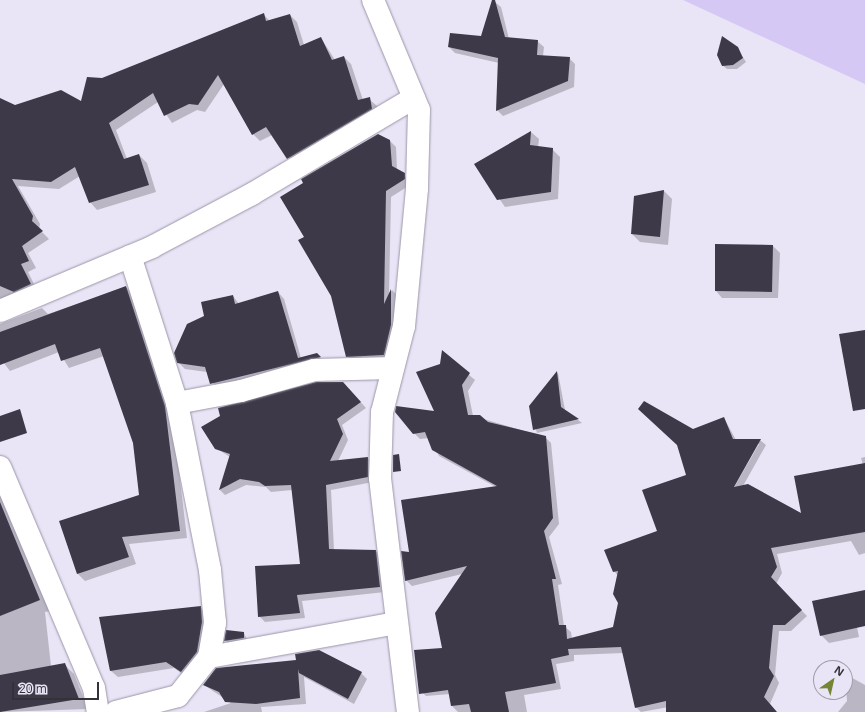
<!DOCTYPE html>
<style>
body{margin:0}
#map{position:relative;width:865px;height:712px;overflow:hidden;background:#e9e4f6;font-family:"Open Sans",sans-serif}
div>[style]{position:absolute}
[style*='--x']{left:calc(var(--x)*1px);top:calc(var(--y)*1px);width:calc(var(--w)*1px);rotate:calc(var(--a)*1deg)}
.green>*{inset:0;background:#d6c8f4}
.shadow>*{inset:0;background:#0003}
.building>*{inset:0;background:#3e3948}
.roads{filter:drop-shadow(0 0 1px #9b96a7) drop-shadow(0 0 1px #9b96a7)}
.minor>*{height:22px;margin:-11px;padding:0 11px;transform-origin:11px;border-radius:11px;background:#fff}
span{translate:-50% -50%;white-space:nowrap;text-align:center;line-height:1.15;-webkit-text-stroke:4px #e9e4f6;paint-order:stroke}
.north{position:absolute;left:813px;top:660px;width:40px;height:40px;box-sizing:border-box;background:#e9e4f6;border:1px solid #a19daa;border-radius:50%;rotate:34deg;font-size:11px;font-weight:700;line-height:16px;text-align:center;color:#343239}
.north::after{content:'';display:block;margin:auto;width:14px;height:18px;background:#748534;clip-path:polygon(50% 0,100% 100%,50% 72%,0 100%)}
.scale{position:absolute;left:12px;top:682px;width:87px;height:18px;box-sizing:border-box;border:2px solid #343239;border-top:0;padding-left:5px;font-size:12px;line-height:14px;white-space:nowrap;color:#343239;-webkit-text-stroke:3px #e9e4f6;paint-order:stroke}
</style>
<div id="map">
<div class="green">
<i style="clip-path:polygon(683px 0,865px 0,865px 84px)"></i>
</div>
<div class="shadow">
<i style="clip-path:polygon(495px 2px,501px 7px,509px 39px,537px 41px,544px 47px,543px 56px,569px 58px,575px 64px,574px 87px,503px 116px,497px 110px,499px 63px,455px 53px,449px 47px,482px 37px)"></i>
<i style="clip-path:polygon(264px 15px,270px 21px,290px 15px,297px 22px,304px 45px,321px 38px,335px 60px,344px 57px,351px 64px,363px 100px,369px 99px,377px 106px,379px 116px,295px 165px,272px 135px,260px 141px,253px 134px,224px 84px,205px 112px,197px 110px,172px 123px,158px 102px,116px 130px,127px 159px,139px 155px,147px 163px,156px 192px,97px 210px,90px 202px,80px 176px,59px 189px,18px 186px,40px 224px,39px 229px,49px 239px,28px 253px,36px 268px,28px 272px,38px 292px,0 310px,0 111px,15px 106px,82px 103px,102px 79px)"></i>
<i style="clip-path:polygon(737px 48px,746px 62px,737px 69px,727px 69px,722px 65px)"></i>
<i style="clip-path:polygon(531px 132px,539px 139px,538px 147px,552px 149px,560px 157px,558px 199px,505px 207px,476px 165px)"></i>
<i style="clip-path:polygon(390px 141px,396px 147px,397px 170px,410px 180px,410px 185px,391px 197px,389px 295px,392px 290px,397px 295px,389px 360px,353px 362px,347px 356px,332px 296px,306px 238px)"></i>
<i style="clip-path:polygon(664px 191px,672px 199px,668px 245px,640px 242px,632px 234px)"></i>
<i style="clip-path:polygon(773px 246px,780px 253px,778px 298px,722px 298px,716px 291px)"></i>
<i style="clip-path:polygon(126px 287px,133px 294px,172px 414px,187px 538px,129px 544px,136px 564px,85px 581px,78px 574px,60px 522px,140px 495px,134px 443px,104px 356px,69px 368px,59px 352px,10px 371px,0 358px,0 324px,42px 308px,48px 314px)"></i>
<i style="clip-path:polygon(278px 292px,284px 299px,301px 358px,317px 354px,326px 364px,217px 390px,207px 372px,185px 369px,178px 362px,205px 316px,233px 296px,239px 304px)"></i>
<i style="clip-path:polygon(evenodd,442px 352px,475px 380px,468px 391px,473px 416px,545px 437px,551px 443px,559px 524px,549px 537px,562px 584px,558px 585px,564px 626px,571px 632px,572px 639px,614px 628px,619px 602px,618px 576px,614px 571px,658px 532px,687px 475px,693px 430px,724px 418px,736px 440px,760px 440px,766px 445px,743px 486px,802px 515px,863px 465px,861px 458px,865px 457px,865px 553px,859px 555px,851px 541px,777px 554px,782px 573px,776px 584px,807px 616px,791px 631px,779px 631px,775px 675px,779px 683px,770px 704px,776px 712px,682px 712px,680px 705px,641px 712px,636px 707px,623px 653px,574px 655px,574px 661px,556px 664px,561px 689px,524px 695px,527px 712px,458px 712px,452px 706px,450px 694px,426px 696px,420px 690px,443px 649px,462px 574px,412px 586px,406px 580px,410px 553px,496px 487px,439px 456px,429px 438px,420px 439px,414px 433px,435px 412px,442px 352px,756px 444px,759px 444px,732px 491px,731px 490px,756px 444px)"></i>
<i style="clip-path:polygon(558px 373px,565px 410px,582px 423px,537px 433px,530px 407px)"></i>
<i style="clip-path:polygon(349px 389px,366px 408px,342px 425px,348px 440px,338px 461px,368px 458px,373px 464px,373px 482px,331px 490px,334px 550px,376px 551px,381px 557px,385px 592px,302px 601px,305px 618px,265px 622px,259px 616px,301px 564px,292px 490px,271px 492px,266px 487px,246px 485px,225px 495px,220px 490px,230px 457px,216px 448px)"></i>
<i style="clip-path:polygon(0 483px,50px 611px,45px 612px,51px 666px,64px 664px,74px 674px,88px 709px,0 712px)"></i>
<i style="clip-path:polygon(852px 603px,859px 637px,829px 643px,821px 635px)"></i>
<i style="clip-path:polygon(200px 607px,207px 614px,209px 630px,188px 678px,174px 668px,118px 677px,111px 671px,100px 618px)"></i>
<i style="clip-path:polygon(227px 631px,244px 633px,248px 642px,229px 645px,226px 641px)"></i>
<i style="clip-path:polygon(297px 661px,361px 673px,367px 679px,354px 704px,304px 677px,306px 704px,261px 707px,262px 712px,204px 712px,231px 703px,204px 685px)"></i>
<i style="clip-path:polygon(845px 674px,865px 685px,865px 712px,838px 712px,847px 701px)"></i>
</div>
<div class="building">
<i style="clip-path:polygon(492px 0,495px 0,505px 37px,538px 40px,537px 55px,570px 57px,568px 81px,496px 111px,498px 58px,448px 47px,450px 33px,481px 36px)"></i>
<i style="clip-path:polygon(264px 13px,266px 21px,290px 14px,300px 46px,321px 37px,332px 60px,344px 56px,358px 100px,370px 97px,372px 109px,287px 159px,266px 127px,252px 135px,218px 75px,198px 105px,189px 104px,164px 116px,153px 93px,109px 123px,124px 159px,139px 154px,149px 185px,89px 203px,75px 167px,51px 182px,12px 179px,33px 216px,32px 221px,43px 231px,22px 246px,29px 261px,21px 264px,31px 284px,14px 292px,0 286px,0 98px,15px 105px,61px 90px,81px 101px,87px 77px,102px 78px)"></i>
<i style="clip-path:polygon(722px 36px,738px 47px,743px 58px,733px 65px,722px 66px,717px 55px)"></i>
<i style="clip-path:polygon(531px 131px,530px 145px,553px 148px,551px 192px,497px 200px,474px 164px)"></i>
<i style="clip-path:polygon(378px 134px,390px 140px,392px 166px,405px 173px,405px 179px,386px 191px,384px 304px,391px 289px,391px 325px,384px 355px,346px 357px,331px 296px,298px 240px,304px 237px,280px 197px,303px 183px,301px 179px)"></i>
<i style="clip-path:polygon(664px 190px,660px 237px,631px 234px,634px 196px)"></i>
<i style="clip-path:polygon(715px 244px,773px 245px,772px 292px,715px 291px)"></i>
<i style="clip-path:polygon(126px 286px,165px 406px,180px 531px,122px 537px,129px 557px,77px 574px,59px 521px,139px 495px,133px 443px,100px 348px,61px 361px,55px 344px,0 365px,0 332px)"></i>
<i style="clip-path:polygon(278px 291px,298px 358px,317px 353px,321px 357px,210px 384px,205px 367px,177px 363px,174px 353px,187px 324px,204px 316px,201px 302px,233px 295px,235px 304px)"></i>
<i style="clip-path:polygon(865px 330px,865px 409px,853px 411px,839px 334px)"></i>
<i style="clip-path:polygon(442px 350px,470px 373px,462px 385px,468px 415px,480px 415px,488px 422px,546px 436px,553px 518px,544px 531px,556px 579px,552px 579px,559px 625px,566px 625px,567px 639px,613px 627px,618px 603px,613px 594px,618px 571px,613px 572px,604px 550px,657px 531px,642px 490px,686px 475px,677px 445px,638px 409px,644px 401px,693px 429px,724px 417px,733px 439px,761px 439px,734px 487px,748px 484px,801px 513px,794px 476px,865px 463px,865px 532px,771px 548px,777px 567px,771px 577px,802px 610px,785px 625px,773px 625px,769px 668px,774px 676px,764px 697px,777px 712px,666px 712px,666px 701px,635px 708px,621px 647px,568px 649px,569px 655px,551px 659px,556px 683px,505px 692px,509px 712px,471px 712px,469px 704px,451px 706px,448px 690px,419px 694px,414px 650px,442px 648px,435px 613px,467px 566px,405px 581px,401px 551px,409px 552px,401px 500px,497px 486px,432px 450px,425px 432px,413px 434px,395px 412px,396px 406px,434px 411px,416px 372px,440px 364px)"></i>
<i style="clip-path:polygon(557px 371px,561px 407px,579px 419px,533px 430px,529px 406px)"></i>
<i style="clip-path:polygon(316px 382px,343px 382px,361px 402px,337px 419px,343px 434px,330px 461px,368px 457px,368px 477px,326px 485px,329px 549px,376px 550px,380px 587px,297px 595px,300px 613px,258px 617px,255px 566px,300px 564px,291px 485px,265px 486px,259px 482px,240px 479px,219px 490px,230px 454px,215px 449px,201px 427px,220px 416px,218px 408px)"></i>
<i style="clip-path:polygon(20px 409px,27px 433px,0 442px,0 416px)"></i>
<i style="clip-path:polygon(399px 454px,401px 471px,393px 472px,393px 455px)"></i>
<i style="clip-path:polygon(0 502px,40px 600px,0 616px)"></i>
<i style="clip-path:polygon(865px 590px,865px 626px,820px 636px,812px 601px)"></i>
<i style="clip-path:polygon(201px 606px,202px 622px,197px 652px,181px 672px,166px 662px,110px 671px,99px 617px)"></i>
<i style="clip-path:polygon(226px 630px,244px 632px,244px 638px,224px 641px)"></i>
<i style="clip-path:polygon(319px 650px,362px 672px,348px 699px,299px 673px,298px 669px,300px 698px,256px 704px,225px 702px,219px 692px,203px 685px,216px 668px,296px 660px,295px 654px)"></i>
<i style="clip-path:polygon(65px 663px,79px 699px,0 712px,0 675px)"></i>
</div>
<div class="roads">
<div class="minor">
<i style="--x:373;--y:0;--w:119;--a:67.3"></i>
<i style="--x:419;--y:110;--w:79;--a:91.5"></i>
<i style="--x:417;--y:189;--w:138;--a:95.4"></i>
<i style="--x:404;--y:326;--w:89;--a:104.3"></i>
<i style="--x:382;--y:412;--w:66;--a:91.7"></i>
<i style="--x:380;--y:478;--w:236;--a:83.2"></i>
<i style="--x:0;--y:311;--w:165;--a:-22.8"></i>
<i style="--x:152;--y:247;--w:113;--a:-27.9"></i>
<i style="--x:252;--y:194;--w:188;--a:-30.7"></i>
<i style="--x:177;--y:403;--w:65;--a:-10.6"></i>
<i style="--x:241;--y:391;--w:76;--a:-16"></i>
<i style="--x:314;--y:370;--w:79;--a:-1.5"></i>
<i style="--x:0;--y:467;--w:240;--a:67"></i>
<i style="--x:94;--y:688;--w:24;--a:81"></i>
<i style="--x:209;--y:657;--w:190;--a:-10.3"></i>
<i style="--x:116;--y:712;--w:64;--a:-14.5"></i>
<i style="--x:178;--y:696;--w:50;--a:-51.5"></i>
<i style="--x:209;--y:657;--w:35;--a:-80"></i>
<i style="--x:215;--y:623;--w:53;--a:-95.4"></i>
<i style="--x:210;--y:570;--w:170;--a:-101.2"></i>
<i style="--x:177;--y:403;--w:154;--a:-107.7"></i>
</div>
</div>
<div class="north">N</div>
<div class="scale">20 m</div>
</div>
